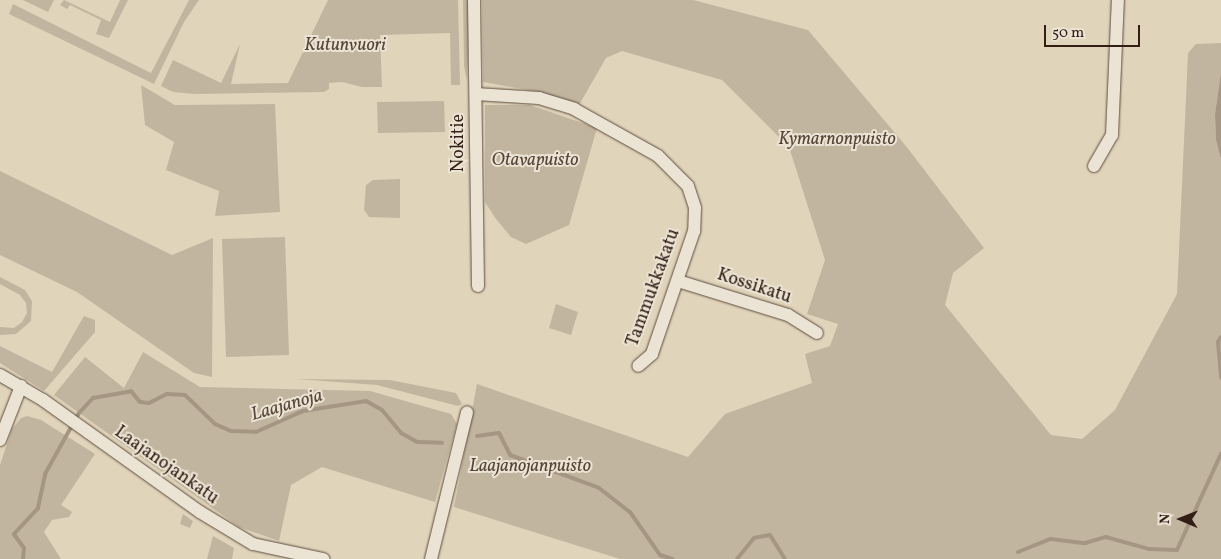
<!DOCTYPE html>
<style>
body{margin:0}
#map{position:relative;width:1221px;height:559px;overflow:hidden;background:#e0d4bb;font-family:Vollkorn,serif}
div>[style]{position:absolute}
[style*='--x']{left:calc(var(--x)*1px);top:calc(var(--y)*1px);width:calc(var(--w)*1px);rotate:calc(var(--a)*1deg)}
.green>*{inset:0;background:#c2b59f}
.water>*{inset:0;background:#a59683}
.stream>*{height:4px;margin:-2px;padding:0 2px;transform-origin:2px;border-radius:2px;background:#a59683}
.roads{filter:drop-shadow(0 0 1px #5e4c3e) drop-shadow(0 0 1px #5e4c3e)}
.minor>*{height:12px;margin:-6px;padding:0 6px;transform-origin:6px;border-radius:6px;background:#ebe3d3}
span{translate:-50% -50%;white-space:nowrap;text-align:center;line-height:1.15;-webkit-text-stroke:4px #ebe3d3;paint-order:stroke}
.park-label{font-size:18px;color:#564438;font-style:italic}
.street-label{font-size:18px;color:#321e15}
.water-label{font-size:19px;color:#5a483c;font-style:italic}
.north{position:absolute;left:1156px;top:494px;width:50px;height:50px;-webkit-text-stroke:4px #ebe3d3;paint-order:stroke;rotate:271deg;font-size:14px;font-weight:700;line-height:20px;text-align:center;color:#321e15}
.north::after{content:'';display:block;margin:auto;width:18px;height:22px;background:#321e15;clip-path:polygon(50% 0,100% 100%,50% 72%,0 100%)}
.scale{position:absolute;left:1044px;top:25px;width:96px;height:22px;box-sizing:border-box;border:2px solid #321e15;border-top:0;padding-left:6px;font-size:15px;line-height:18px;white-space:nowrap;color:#321e15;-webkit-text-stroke:4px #ebe3d3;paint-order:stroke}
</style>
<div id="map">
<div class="green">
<i style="clip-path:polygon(23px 0,54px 0,48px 12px)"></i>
<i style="clip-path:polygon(64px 0,110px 22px,120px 0,128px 0,109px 38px,96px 34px,101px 20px,70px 5px,67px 9px,60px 5px)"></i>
<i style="clip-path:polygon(189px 0,199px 0,184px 22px,154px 84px,9px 14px,13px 4px,151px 73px)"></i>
<i style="clip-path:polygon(328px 0,458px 0,460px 85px,451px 85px,450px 33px,380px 35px,382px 87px,362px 87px,342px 82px,329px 83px,329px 89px,324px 92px,195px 94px,173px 92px,161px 86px,173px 60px,221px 83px,240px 44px,231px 84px,288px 83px)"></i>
<i style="clip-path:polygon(463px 0,470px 0,467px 81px,464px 66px)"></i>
<i style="clip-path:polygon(482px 0,693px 0,808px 30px,906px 146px,984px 248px,953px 273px,945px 305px,1051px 435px,1082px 439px,1115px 410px,1177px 294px,1188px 53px,1196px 44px,1221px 43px,1221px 72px,1215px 114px,1216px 140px,1221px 160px,1221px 559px,620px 559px,454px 507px,477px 384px,688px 457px,725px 414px,812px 383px,805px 354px,830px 346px,838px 324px,807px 314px,825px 260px,789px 147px,722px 80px,622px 51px,606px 58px,579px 105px,539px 92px,483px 82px)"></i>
<i style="clip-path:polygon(141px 85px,175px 105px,275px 104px,280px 212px,215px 216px,219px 191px,166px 170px,174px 142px,145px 125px)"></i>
<i style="clip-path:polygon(444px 101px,445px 132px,378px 133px,377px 102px)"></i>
<i style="clip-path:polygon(485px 105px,530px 105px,597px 128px,569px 225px,526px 244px,511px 237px,496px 219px,485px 202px)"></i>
<i style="clip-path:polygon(0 171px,172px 255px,213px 238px,212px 377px,194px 373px,77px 292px,0 255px)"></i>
<i style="clip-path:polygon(400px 179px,400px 218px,369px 217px,364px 210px,366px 185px,373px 180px)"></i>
<i style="clip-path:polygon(285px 237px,289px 355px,226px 357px,222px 239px)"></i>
<i style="clip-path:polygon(0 277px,25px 290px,32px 301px,31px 321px,16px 334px,0 335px,0 327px,14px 328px,22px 322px,27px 313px,26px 303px,20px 295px,0 284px)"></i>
<i style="clip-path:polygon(556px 304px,578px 312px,571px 335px,549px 328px)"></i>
<i style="clip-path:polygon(84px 316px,95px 320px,95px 332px,44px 391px,0 363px,0 346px,52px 372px)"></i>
<i style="clip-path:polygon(143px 352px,200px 387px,370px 391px,451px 414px,457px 424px,435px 502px,322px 467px,291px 485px,279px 541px,239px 527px,54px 395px,85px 357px,124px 388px)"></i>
<i style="clip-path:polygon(297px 379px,390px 380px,456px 393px,462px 404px,458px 406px,377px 385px)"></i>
<i style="clip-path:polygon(27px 416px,41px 420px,95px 454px,61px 505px,72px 512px,69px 517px,52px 520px,44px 532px,61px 559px,0 559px,0 465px,12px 429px,21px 418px)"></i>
<i style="clip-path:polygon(183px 514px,193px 521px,190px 528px,180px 524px)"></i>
<i style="clip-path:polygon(213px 536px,234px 548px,232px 559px,207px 559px)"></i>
</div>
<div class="water">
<i style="clip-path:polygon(1221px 72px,1221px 160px,1216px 140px,1215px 114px)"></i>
</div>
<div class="stream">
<i style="--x:1221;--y:337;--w:6;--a:121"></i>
<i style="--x:1218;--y:342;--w:36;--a:85"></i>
<i style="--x:477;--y:436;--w:22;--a:-8"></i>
<i style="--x:499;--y:433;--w:25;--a:63"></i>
<i style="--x:510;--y:455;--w:95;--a:20.3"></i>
<i style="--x:599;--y:488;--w:39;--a:38"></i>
<i style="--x:630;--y:512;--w:52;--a:55.1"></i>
<i style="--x:660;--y:555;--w:13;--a:18"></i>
<i style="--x:1018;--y:552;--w:35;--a:-22"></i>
<i style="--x:1051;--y:539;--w:34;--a:7"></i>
<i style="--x:1085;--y:543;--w:22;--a:-16"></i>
<i style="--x:1106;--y:537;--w:45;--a:15.6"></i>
<i style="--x:1149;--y:549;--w:28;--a:2"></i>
<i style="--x:1177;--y:550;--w:106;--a:-65.4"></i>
<i style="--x:23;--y:559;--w:11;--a:-85"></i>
<i style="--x:24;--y:548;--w:17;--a:-126"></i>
<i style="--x:14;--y:534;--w:35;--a:-47"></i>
<i style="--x:38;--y:508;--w:35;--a:-78"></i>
<i style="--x:45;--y:474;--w:70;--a:-60.9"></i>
<i style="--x:79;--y:413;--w:21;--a:-47"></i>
<i style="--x:93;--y:398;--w:39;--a:-10"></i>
<i style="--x:131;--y:391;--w:14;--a:51"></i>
<i style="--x:140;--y:402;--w:9;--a:6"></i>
<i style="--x:149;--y:403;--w:20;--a:-27"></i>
<i style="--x:167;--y:394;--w:18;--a:3"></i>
<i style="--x:185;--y:395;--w:42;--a:44"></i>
<i style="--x:215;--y:424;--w:17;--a:24"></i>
<i style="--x:231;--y:431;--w:25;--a:2"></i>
<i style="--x:256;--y:432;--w:51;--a:-24.1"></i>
<i style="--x:303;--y:411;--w:64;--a:-9"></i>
<i style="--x:366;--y:401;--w:18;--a:29"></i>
<i style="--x:382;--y:410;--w:30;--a:50"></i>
<i style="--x:401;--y:433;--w:18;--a:29"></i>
<i style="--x:417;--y:442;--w:25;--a:2"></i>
<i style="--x:737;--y:559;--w:27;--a:-51"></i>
<i style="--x:754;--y:538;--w:16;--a:-11"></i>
<i style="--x:770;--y:535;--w:28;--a:58"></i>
</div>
<div class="roads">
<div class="minor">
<i style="--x:474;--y:0;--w:286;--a:89.2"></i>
<i style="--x:476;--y:94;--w:63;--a:3.6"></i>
<i style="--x:539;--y:98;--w:37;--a:17"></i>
<i style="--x:574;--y:109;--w:96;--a:29.2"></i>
<i style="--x:658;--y:156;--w:42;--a:45"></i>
<i style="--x:688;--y:186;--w:23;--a:72"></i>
<i style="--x:695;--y:208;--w:23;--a:92"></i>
<i style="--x:694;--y:231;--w:130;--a:108.9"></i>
<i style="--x:652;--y:354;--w:18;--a:139"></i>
<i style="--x:1094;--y:166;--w:36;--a:-60"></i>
<i style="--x:1112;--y:135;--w:135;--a:-87.5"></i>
<i style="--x:678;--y:281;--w:115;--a:17.2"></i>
<i style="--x:788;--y:315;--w:34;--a:32"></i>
<i style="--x:0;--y:375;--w:50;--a:30.2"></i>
<i style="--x:43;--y:400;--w:193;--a:35.5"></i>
<i style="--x:200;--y:512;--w:62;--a:31.1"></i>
<i style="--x:253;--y:544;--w:72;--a:12.1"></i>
<i style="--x:0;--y:440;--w:58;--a:-68.7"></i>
<i style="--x:431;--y:559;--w:151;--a:-76.2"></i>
</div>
</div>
<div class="park-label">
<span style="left:345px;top:46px">Kutunvuori</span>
<span style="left:837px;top:140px">Kymarnonpuisto</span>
<span style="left:535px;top:161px">Otavapuisto</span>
<span style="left:530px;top:467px">Laajanojanpuisto</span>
</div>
<div class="street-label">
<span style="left:459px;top:143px;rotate:-90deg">Nokitie</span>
<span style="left:754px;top:287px;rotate:18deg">Kossikatu</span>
<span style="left:654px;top:288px;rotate:-70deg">Tammukkakatu</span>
<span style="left:166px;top:466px;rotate:35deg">Laajanojankatu</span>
</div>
<div class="water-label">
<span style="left:287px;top:406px;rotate:-16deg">Laajanoja</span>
</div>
<div class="north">N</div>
<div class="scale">50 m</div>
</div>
